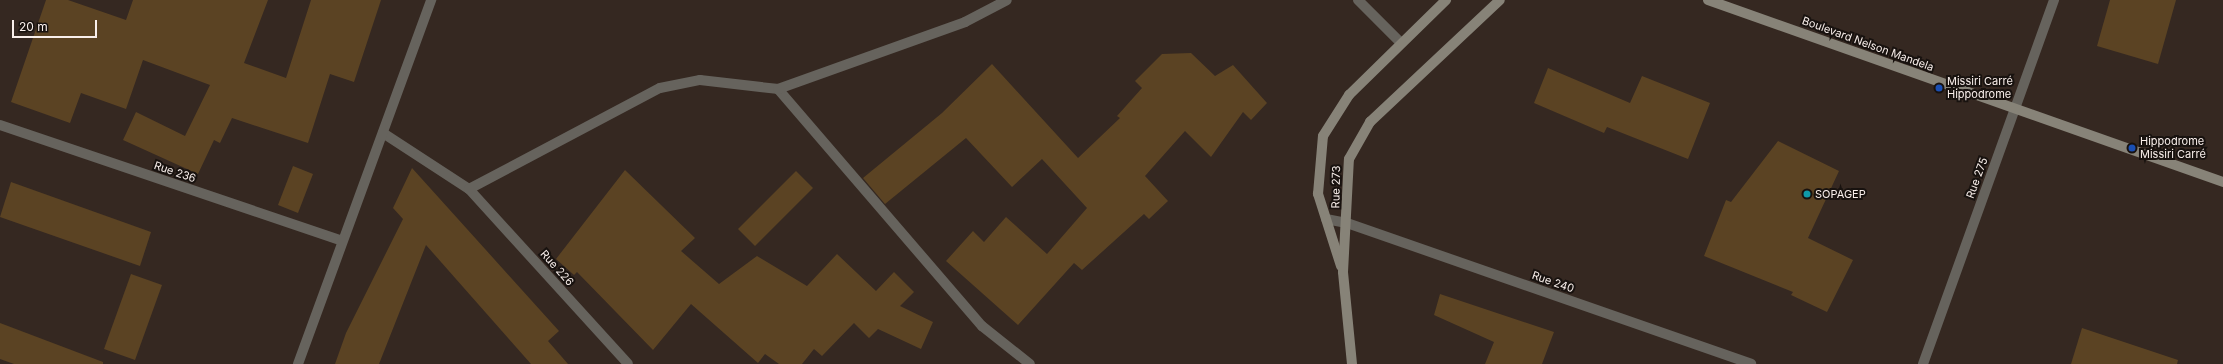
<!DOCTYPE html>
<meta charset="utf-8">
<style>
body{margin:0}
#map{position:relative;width:2223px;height:364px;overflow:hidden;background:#352821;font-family:Inter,sans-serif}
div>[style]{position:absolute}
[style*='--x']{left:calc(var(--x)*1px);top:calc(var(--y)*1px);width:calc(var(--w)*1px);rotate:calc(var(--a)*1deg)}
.building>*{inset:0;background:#5b4323}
.street>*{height:10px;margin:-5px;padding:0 5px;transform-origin:5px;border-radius:5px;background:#66635d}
.secondary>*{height:10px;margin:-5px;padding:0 5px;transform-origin:5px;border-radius:5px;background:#878378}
.dots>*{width:11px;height:11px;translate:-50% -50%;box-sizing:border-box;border:2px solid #18120f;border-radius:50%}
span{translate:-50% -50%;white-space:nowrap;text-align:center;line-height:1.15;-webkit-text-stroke:4px #18120f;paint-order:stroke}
.street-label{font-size:11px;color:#f9efeb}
.poi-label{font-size:11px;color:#f9efeb}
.left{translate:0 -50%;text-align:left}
.scale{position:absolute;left:12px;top:20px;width:85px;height:18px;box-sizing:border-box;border:2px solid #f9efeb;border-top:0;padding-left:5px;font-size:12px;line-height:14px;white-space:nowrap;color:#f9efeb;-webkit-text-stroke:3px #18120f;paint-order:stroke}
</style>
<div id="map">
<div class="building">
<i style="clip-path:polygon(46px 0,68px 0,126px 20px,133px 0,268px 0,244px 63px,286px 78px,311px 0,381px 0,354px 82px,330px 74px,308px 143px,232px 118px,220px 143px,214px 140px,198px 174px,123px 140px,136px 112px,185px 136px,210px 85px,143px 60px,126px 109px,81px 93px,70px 123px,11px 102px)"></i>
<i style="clip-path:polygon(2110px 0,2176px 0,2158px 64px,2097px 46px)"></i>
<i style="clip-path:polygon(1191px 53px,1215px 76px,1233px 65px,1267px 103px,1251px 120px,1243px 112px,1211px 157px,1185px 131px,1145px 176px,1168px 201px,1149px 219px,1144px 214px,1082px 270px,1074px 263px,1018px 325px,946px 261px,973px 231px,984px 242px,1006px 217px,1047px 254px,1087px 208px,1042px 159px,1012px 187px,966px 138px,885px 204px,863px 178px,942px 113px,992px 64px,1078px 158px,1120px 118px,1117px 116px,1142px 88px,1135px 81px,1162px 54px)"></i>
<i style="clip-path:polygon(1548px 68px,1630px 103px,1642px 76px,1710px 103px,1688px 159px,1607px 127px,1604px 133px,1534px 103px)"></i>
<i style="clip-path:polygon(1778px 141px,1839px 171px,1808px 238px,1853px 260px,1827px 312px,1791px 295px,1793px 292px,1704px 256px,1726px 200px,1731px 202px)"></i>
<i style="clip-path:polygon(293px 166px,313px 174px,298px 213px,278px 205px)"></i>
<i style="clip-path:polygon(412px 168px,559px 331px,548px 341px,568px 364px,531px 364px,426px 245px,379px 364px,335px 364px,346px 333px,403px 219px,393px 208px)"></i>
<i style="clip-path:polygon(625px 170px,695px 238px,681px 251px,719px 284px,757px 256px,807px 286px,837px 254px,876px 291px,894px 272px,914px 292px,900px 306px,933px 322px,921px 349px,878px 329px,869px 338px,854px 323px,822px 356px,814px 349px,802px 364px,779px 364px,765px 354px,758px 363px,691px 304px,653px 350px,577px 272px,574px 275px,556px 259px)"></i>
<i style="clip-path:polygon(796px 171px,813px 188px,755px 246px,738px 229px)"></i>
<i style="clip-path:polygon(11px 182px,151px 232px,140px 266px,0 217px)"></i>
<i style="clip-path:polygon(131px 274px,162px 285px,135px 360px,104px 349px)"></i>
<i style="clip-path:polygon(1440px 294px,1554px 332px,1542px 364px,1485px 364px,1494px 342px,1434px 315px)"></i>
<i style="clip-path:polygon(0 323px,103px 362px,103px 364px,14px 364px,0 359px)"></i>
<i style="clip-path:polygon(2082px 328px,2178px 360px,2177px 364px,2071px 364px)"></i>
</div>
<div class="street">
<i style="--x:1358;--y:0;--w:61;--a:45"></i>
<i style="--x:778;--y:89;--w:313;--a:49.3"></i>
<i style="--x:982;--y:326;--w:61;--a:38.4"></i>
<i style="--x:0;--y:125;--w:361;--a:18.7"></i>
<i style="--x:383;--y:133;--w:103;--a:33.1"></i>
<i style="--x:469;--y:189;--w:236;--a:47.7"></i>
<i style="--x:469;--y:189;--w:216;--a:-27.9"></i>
<i style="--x:660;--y:88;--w:41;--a:-11.3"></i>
<i style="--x:700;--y:80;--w:79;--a:6.6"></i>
<i style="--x:778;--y:89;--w:199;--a:-19.7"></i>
<i style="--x:965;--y:22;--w:47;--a:-27.6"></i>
<i style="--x:1326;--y:219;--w:21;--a:11"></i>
<i style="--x:1347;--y:223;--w:428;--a:19.2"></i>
<i style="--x:298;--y:364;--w:388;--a:-69.9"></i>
<i style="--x:1923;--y:364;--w:387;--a:-70.2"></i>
</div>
<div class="secondary">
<i style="--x:1708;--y:0;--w:546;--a:19.46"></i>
<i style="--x:1341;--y:266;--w:76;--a:-107.7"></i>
<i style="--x:1318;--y:194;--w:58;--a:-85.1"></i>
<i style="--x:1323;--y:136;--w:49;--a:-57.6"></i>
<i style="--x:1349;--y:95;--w:136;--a:-44.4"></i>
<i style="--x:1352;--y:364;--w:92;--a:-95.6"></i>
<i style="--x:1343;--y:272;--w:113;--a:-87"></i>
<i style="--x:1349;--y:159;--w:43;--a:-60.4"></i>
<i style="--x:1370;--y:122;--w:178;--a:-43.2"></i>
</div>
<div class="dots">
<i style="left:1939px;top:88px;background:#1a4fb4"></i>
<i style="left:2132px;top:148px;background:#1a4fb4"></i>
<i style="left:1807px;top:194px;background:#0f9aa8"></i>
</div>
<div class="street-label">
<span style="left:1868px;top:44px;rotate:20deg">Boulevard Nelson Mandela</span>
<span style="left:175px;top:172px;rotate:19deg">Rue 236</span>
<span style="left:1977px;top:178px;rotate:-70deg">Rue 275</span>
<span style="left:1336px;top:187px;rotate:-89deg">Rue 273</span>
<span style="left:557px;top:268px;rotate:48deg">Rue 226</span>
<span style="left:1553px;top:282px;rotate:19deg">Rue 240</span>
</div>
<div class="poi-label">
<span class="left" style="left:1947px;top:88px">Missiri Carré<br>Hippodrome</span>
<span class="left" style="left:2140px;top:148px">Hippodrome<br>Missiri Carré</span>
<span class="left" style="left:1815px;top:194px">SOPAGEP</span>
</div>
<div class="scale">20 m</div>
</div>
